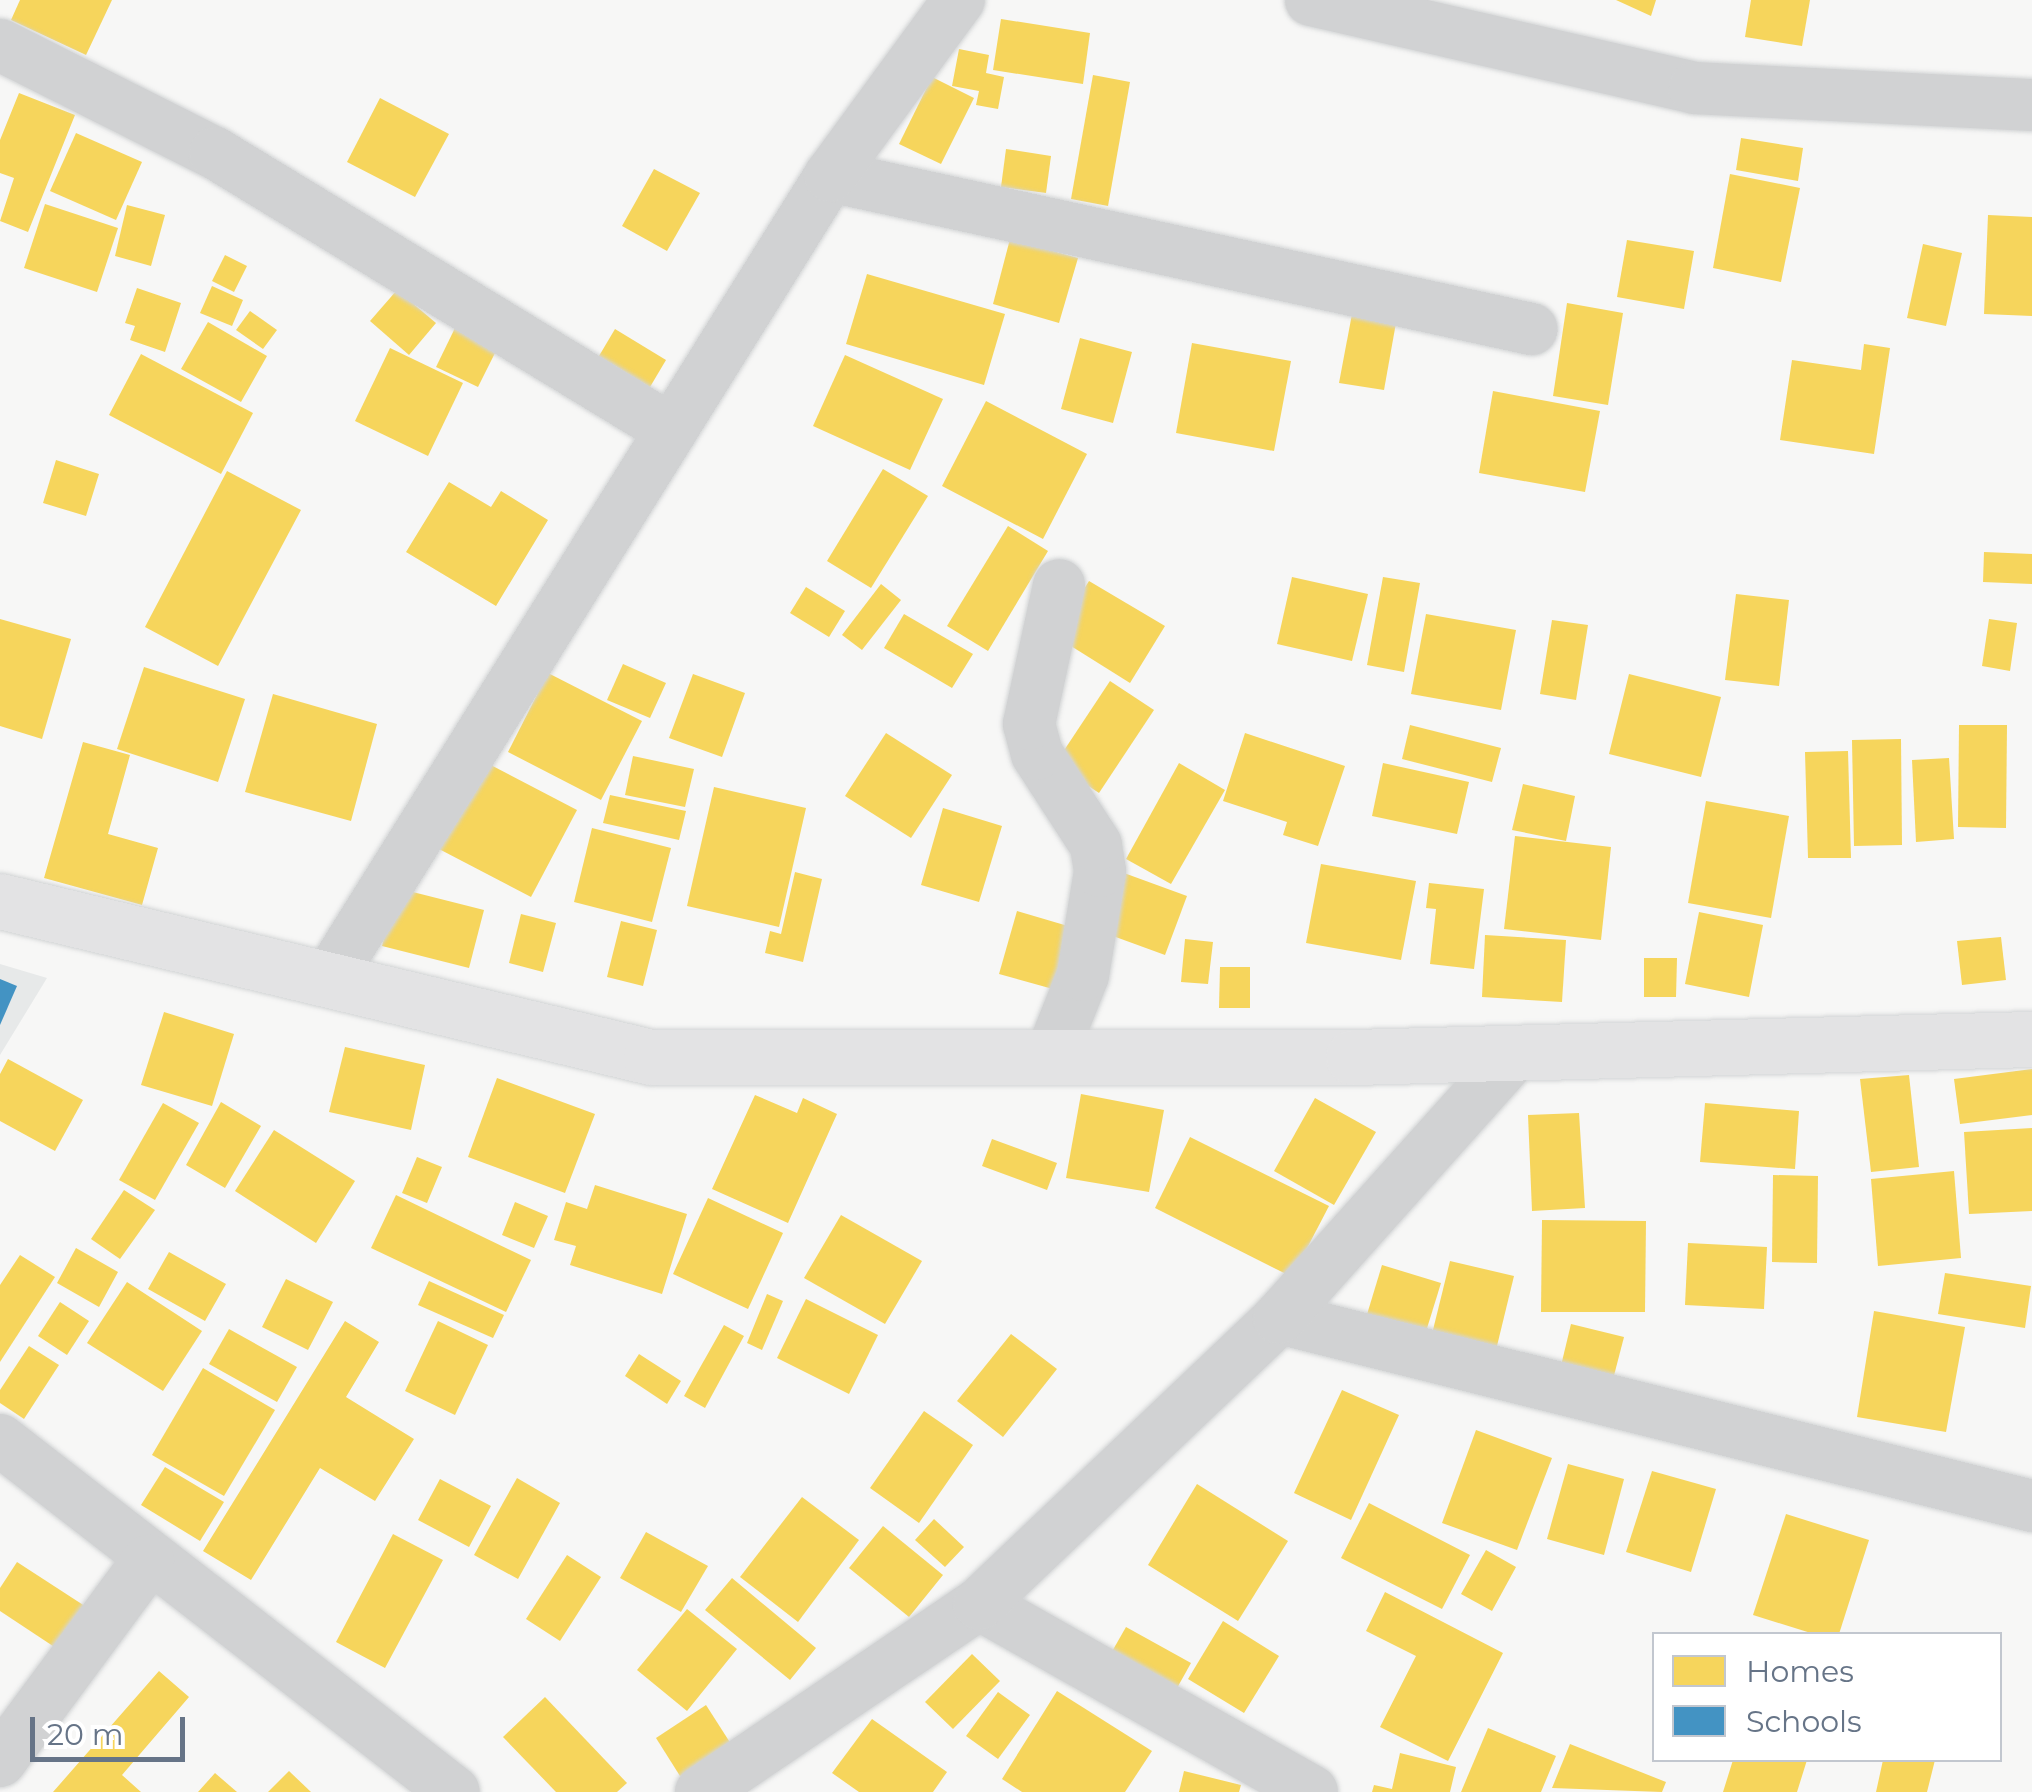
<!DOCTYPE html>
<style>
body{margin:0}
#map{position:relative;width:2032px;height:1792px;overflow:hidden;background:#f7f7f6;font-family:Montserrat,sans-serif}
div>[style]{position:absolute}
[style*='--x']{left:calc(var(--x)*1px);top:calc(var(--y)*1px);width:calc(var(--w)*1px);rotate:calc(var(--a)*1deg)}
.built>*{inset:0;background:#e7e9e9}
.homes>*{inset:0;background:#f6d55c}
.schools>*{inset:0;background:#4393c3}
.roads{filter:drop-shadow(0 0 2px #d2d4d5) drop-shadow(0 0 2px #d2d4d5)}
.street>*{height:52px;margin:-26px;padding:0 26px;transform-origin:26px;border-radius:26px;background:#d1d2d3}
.secondary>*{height:55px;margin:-27.5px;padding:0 27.5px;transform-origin:27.5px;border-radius:27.5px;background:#e3e3e4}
span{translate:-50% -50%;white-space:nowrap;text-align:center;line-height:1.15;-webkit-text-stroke:10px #fff;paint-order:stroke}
.legend{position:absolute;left:1652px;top:1632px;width:350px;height:130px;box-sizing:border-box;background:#fff;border:2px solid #c2c7cf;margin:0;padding:12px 18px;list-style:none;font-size:30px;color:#667487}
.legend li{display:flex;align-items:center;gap:20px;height:50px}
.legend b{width:50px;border:2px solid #c2c7cf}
.scale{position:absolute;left:30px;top:1717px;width:155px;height:45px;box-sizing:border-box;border:5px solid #667487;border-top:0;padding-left:12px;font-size:30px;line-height:35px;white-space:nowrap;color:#667487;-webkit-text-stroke:8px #fff;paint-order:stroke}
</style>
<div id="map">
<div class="built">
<i style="clip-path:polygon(0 964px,47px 978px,0 1055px)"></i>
</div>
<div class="homes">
<i style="clip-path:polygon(20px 0,112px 0,86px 55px,11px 20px)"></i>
<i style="clip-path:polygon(1616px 0,1656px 0,1651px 16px)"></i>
<i style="clip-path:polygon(1751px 0,1810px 0,1802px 46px,1745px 37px)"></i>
<i style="clip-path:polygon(1001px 19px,1090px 33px,1083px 84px,993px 70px)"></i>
<i style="clip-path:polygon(959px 49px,989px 55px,986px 73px,1004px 77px,998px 109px,976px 105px,979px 91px,952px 86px)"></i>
<i style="clip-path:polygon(1093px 75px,1130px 82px,1108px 206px,1071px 199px)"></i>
<i style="clip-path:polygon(932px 77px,974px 98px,941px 164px,899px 144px)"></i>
<i style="clip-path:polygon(19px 93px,75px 115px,28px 232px,0 221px,14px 178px,0 173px,0 140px)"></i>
<i style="clip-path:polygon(380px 98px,449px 134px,415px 197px,347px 162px)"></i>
<i style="clip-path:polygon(76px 133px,142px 162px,116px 220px,50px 191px)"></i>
<i style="clip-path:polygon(1741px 138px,1803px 148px,1798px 181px,1736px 170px)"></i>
<i style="clip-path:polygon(1006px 149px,1051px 156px,1046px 193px,1001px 187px)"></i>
<i style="clip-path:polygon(654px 169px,700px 193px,667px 251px,622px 226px)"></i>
<i style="clip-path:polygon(1730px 174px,1800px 188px,1781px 282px,1713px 268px)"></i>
<i style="clip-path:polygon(45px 204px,118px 228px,97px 292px,24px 268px)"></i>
<i style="clip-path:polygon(127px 205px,165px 215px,151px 266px,115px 256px)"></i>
<i style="clip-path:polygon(1988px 215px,2032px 217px,2032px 316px,1984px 314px)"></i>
<i style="clip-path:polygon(1010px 239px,1078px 258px,1059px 323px,993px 304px)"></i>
<i style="clip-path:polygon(1627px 240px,1694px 251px,1684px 309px,1617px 297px)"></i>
<i style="clip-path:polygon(1923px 244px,1962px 253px,1946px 326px,1907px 318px)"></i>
<i style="clip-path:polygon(225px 255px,247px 266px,234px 292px,212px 281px)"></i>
<i style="clip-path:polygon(867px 274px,1005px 314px,984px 385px,846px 344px)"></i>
<i style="clip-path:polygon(212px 286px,243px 300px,232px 326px,200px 313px)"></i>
<i style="clip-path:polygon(137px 288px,181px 303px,165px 352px,130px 340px,135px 326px,125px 323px)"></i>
<i style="clip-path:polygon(397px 290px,436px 323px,409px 355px,370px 321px)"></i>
<i style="clip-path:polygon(1355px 298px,1399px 306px,1384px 390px,1339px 383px)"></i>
<i style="clip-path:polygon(1567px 303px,1623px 313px,1608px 405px,1553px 396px)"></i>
<i style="clip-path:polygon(250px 311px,277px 330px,263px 349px,236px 330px)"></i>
<i style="clip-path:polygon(208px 322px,267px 356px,241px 402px,181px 369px)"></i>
<i style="clip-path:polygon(455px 328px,497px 349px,478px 387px,436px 367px)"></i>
<i style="clip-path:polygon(615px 329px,666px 360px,650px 387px,599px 356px)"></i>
<i style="clip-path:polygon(1080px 338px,1132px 352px,1113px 423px,1061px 409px)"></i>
<i style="clip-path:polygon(1192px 343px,1291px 361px,1274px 451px,1176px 433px)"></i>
<i style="clip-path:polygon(1864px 344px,1890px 348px,1874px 454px,1780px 440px,1792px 360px,1861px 370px)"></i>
<i style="clip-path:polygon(390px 348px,463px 383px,428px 456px,355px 421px)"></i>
<i style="clip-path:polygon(141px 354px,253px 413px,221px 474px,109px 415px)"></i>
<i style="clip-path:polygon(845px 355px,943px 399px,910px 470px,813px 426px)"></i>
<i style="clip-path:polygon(1493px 391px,1600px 411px,1585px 492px,1479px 473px)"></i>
<i style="clip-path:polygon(986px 401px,1087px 454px,1043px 539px,942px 486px)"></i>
<i style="clip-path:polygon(56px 460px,99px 474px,86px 516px,43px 503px)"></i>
<i style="clip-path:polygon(883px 469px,928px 496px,871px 588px,827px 561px)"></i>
<i style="clip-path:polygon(227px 471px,301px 510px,218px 666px,145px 627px)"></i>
<i style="clip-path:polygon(449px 482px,491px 507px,501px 491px,548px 520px,496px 606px,406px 552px)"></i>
<i style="clip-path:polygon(1008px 526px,1048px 551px,988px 651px,947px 626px)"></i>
<i style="clip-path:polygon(1984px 552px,2032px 554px,2032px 584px,1983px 582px)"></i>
<i style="clip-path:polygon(1292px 577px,1368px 594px,1352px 661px,1277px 644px)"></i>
<i style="clip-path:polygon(1383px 577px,1420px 583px,1404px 672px,1367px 665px)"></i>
<i style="clip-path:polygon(1089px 581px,1165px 626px,1130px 683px,1055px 636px)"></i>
<i style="clip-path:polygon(881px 584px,901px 600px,862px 650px,842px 635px)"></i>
<i style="clip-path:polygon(806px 587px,845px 611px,829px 637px,790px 613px)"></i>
<i style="clip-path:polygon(1736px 594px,1789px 600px,1779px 686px,1725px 680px)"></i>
<i style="clip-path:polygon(904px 614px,973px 654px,952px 688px,884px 648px)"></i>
<i style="clip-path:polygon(1426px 614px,1516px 630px,1501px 710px,1411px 694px)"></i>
<i style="clip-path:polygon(0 619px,71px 639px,42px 739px,0 726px)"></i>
<i style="clip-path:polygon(1989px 619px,2017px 623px,2010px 671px,1982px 666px)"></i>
<i style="clip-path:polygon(1552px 620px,1588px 625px,1576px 700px,1540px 694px)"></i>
<i style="clip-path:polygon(623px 664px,666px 683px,650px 718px,607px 700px)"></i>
<i style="clip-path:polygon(144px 667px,245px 699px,218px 782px,117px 749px)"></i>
<i style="clip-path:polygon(548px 673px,642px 721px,601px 800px,508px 752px)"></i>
<i style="clip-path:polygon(693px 674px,745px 693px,722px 757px,669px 738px)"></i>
<i style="clip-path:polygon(1629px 674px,1721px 697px,1701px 777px,1609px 754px)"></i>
<i style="clip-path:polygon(1110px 681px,1154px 710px,1099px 793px,1055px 764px)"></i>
<i style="clip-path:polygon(273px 694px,377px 724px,351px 821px,245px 792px)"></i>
<i style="clip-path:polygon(1410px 725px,1501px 748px,1492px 782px,1402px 759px)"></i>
<i style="clip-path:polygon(1959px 725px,2007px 725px,2006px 828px,1958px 827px)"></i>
<i style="clip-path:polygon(886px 733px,952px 775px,911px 838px,845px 796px)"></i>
<i style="clip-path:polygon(1245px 733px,1345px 766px,1318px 846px,1283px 835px,1287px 822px,1223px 801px)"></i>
<i style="clip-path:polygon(1901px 739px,1902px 845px,1854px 846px,1852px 740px)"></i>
<i style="clip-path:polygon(83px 742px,130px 755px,108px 834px,158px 848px,142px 905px,44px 878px)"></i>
<i style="clip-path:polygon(1848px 751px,1851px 858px,1808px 858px,1805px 752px)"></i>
<i style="clip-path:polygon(633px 756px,694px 769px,685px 807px,625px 795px)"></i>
<i style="clip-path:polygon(1949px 758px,1954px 839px,1916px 842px,1912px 760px)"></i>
<i style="clip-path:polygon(485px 762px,577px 810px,531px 897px,439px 849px)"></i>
<i style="clip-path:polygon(1179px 763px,1225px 790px,1171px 884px,1126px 859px)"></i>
<i style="clip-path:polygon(1383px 763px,1469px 782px,1457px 834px,1372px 816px)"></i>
<i style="clip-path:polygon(1523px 784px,1575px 796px,1566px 841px,1512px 830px)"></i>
<i style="clip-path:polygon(714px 787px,806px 808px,779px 927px,687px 906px)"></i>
<i style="clip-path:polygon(610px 795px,686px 811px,679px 840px,603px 823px)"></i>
<i style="clip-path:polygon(1706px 801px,1789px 816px,1771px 918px,1688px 903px)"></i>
<i style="clip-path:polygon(943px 808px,1002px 826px,979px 902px,921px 885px)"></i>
<i style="clip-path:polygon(592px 828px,671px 848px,652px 922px,574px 902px)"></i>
<i style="clip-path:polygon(1515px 836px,1611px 847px,1601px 940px,1504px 929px)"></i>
<i style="clip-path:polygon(1321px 864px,1416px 881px,1401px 960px,1306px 943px)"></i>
<i style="clip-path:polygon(795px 872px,822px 879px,803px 962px,765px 953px,770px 931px,781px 934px)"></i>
<i style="clip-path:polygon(1124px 873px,1187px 896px,1165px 955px,1102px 932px)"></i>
<i style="clip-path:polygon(1429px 883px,1484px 889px,1474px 969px,1430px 964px,1436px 909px,1426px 908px)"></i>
<i style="clip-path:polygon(397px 888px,484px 910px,469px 968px,382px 946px)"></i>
<i style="clip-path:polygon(1017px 911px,1078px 929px,1060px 991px,999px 974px)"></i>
<i style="clip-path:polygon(1699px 912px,1763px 925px,1749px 997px,1685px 984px)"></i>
<i style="clip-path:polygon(521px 914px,556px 923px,543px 972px,509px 963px)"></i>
<i style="clip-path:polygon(621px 921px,657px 930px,643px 986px,607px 977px)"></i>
<i style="clip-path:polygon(1485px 935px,1566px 940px,1562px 1002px,1482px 997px)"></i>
<i style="clip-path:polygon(2001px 937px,2006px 980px,1962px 985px,1957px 941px)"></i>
<i style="clip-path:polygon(1185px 939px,1213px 942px,1208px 984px,1181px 982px)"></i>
<i style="clip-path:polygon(1644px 958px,1677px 958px,1676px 997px,1644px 997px)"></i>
<i style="clip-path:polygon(1220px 967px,1250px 967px,1250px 1008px,1219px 1008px)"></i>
<i style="clip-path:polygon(164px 1012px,234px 1034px,212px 1106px,141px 1085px)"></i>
<i style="clip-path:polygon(345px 1047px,425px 1065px,411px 1130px,329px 1112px)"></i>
<i style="clip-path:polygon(8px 1059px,83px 1100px,55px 1151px,0 1121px,0 1074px)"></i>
<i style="clip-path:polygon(2032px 1069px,2032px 1115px,1960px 1124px,1954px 1079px)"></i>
<i style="clip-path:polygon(1909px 1075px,1919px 1167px,1871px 1172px,1860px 1079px)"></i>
<i style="clip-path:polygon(497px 1078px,595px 1114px,565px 1193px,468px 1157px)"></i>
<i style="clip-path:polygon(1081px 1094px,1164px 1110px,1149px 1192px,1066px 1178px)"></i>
<i style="clip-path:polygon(755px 1095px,797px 1113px,803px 1098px,837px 1114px,788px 1223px,712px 1189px)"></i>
<i style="clip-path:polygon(1315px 1098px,1376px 1132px,1334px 1205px,1274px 1171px)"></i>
<i style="clip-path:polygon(221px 1102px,261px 1126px,225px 1188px,186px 1165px)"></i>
<i style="clip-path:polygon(163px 1103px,199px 1123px,155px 1200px,119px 1180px)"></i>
<i style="clip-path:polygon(1705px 1103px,1799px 1111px,1795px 1169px,1700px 1162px)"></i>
<i style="clip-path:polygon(1579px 1113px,1585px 1208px,1532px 1211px,1528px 1115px)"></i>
<i style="clip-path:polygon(2032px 1128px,2032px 1211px,1969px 1214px,1964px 1132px)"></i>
<i style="clip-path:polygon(274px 1130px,355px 1181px,316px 1243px,235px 1191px)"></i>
<i style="clip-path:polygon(1190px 1137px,1329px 1206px,1292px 1277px,1155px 1208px)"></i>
<i style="clip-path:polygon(992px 1139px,1057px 1163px,1047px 1190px,982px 1166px)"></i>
<i style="clip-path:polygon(417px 1157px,442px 1167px,427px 1203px,402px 1193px)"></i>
<i style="clip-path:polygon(1954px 1171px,1961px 1258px,1878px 1266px,1871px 1179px)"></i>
<i style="clip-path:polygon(1773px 1175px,1818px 1176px,1817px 1263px,1772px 1262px)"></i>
<i style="clip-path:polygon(595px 1185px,687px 1214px,662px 1294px,570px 1265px,576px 1246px,554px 1240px,566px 1202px,587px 1209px)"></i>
<i style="clip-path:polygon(124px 1190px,155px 1210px,120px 1259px,91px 1239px)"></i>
<i style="clip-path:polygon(396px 1195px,531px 1260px,506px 1312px,371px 1248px)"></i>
<i style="clip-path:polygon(708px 1198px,783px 1233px,748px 1309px,673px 1274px)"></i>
<i style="clip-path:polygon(515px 1202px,548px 1216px,534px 1248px,502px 1235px)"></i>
<i style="clip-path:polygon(841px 1215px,922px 1261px,885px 1324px,804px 1278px)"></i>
<i style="clip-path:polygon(1542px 1220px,1646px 1221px,1645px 1312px,1541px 1312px)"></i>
<i style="clip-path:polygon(1688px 1243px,1767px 1247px,1764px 1309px,1685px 1305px)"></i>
<i style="clip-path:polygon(76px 1248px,118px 1272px,99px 1307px,57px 1283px)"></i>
<i style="clip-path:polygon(169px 1252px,226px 1284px,205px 1321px,148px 1289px)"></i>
<i style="clip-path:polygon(20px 1255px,55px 1277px,0 1362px,0 1285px)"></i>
<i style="clip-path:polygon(1450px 1261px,1514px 1276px,1496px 1350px,1432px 1334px)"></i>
<i style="clip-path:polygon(1382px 1265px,1441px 1283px,1424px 1338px,1365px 1321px)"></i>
<i style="clip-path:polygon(1945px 1273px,2031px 1286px,2025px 1328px,1938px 1314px)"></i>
<i style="clip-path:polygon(286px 1279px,333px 1302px,308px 1350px,262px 1327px)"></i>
<i style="clip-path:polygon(429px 1281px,504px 1315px,493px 1338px,418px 1305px)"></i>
<i style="clip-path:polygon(127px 1282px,202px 1331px,163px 1391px,87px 1343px)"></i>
<i style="clip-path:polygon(767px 1294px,783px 1301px,762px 1350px,747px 1343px)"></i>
<i style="clip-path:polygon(806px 1299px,878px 1335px,849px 1394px,777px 1358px)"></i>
<i style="clip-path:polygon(60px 1302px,89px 1321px,67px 1355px,38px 1336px)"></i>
<i style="clip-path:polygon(1874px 1311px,1965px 1327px,1946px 1432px,1857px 1417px)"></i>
<i style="clip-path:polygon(345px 1321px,379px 1342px,346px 1397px,414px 1439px,375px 1501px,320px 1468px,251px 1580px,203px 1551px)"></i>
<i style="clip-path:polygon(438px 1321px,488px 1345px,455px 1415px,405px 1391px)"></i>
<i style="clip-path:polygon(1571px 1324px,1624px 1337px,1611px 1387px,1559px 1374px)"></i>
<i style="clip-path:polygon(724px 1325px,744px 1336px,705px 1408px,684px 1396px)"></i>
<i style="clip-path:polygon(229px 1329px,297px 1367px,277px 1402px,209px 1364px)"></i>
<i style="clip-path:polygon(1011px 1334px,1057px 1369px,1003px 1437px,957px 1401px)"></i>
<i style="clip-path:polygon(29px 1346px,59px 1365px,24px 1419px,0 1403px,0 1390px)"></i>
<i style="clip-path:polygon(639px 1354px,681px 1381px,667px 1404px,625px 1376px)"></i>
<i style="clip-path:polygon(203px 1368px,275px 1410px,224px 1496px,152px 1455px)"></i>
<i style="clip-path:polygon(1342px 1390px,1399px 1415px,1351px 1520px,1294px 1493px)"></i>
<i style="clip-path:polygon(924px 1411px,973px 1445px,919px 1523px,870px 1488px)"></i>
<i style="clip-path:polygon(1476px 1430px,1552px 1458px,1517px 1550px,1442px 1523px)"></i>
<i style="clip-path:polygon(1568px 1464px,1624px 1479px,1604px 1555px,1547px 1539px)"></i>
<i style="clip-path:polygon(165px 1467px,224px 1502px,200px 1541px,141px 1505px)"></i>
<i style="clip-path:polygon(1652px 1471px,1716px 1489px,1691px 1572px,1626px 1552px)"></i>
<i style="clip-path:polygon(517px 1478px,560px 1503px,518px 1579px,474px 1555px)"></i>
<i style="clip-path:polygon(440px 1479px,491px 1506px,469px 1547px,418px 1520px)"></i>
<i style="clip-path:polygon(1197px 1484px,1288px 1541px,1238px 1621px,1148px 1565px)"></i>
<i style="clip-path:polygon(802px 1497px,859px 1540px,798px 1622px,740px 1577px)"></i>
<i style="clip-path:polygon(1369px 1503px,1470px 1555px,1442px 1609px,1341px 1558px)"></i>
<i style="clip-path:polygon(1786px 1514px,1869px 1540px,1839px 1634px,1814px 1634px,1753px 1615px)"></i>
<i style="clip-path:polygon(934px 1519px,964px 1547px,945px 1567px,915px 1540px)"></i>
<i style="clip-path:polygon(883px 1526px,943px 1575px,909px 1617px,849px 1568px)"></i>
<i style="clip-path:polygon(646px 1532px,708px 1566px,681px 1612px,620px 1578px)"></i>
<i style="clip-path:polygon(393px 1534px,443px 1560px,385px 1668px,336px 1642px)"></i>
<i style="clip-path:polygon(1486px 1550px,1516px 1567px,1492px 1611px,1461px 1594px)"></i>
<i style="clip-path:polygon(567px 1555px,601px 1577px,560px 1641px,526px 1619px)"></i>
<i style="clip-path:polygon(17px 1562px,94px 1612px,65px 1654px,0 1611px,0 1588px)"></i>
<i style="clip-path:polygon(732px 1578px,816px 1648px,790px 1680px,705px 1610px)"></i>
<i style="clip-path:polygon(1385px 1592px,1503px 1653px,1448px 1761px,1380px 1727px,1416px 1656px,1366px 1631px)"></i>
<i style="clip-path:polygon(687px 1609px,737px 1649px,687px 1711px,637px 1670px)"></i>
<i style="clip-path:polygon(1223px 1621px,1279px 1656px,1244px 1713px,1188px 1679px)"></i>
<i style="clip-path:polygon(1126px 1627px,1191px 1663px,1167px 1706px,1102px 1669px)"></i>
<i style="clip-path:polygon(972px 1654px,1000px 1681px,953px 1729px,925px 1702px)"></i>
<i style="clip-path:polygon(159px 1671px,189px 1697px,122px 1775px,141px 1792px,53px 1792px)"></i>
<i style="clip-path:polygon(1057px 1691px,1152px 1751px,1125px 1792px,1022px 1792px,1002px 1779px)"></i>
<i style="clip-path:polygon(998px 1692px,1030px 1715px,998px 1759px,966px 1736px)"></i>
<i style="clip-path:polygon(545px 1697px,627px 1783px,617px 1792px,556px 1792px,503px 1737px)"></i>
<i style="clip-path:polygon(706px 1705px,731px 1744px,680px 1776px,656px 1738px)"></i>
<i style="clip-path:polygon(872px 1719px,947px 1772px,933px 1792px,859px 1792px,832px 1773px)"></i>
<i style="clip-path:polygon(1488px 1728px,1556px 1756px,1541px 1792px,1461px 1792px)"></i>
<i style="clip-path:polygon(1570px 1744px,1666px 1782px,1662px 1792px,1552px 1788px)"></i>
<i style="clip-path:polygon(1400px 1753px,1456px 1767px,1450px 1792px,1372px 1792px,1374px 1785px,1392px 1789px)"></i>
<i style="clip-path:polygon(1733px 1760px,1807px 1760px,1797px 1792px,1723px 1792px)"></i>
<i style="clip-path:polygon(1883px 1760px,1935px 1760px,1927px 1792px,1876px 1792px)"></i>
<i style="clip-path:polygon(289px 1771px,311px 1792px,268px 1792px)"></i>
<i style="clip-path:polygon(1184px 1771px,1241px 1785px,1239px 1792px,1179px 1792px)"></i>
<i style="clip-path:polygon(215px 1773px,237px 1792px,198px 1792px)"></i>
</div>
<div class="schools">
<i style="clip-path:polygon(0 979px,17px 986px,0 1025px)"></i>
</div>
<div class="roads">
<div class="street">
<i style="--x:1311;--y:0;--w:394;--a:12.9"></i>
<i style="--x:1695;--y:88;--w:337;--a:2.9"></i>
<i style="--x:0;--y:45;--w:241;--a:26.7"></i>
<i style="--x:215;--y:153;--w:534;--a:31.28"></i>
<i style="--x:830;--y:176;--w:718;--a:12.31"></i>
<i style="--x:328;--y:980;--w:948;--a:-58.02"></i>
<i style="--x:830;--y:176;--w:218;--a:-53.8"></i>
<i style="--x:1050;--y:1058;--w:89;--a:-68.3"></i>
<i style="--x:1083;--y:975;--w:105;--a:-80.7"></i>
<i style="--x:1100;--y:871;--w:26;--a:-99"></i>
<i style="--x:1096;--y:845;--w:108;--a:-123"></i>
<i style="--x:1037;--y:754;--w:31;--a:-105"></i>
<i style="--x:1029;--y:724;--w:142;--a:-77.8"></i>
<i style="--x:1279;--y:1318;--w:776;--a:14.02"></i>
<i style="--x:0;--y:1440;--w:574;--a:37.79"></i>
<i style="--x:979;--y:1604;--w:382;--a:29.4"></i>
<i style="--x:0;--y:1761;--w:249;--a:-53.5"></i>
<i style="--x:701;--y:1792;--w:336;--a:-34.1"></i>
<i style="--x:979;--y:1604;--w:414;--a:-43.6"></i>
<i style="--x:1279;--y:1318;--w:356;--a:-48.2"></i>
</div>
<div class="secondary">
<i style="--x:0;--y:901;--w:669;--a:13.48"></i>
<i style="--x:651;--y:1057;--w:702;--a:0"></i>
<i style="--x:1353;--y:1057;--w:679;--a:-1.52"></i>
</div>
</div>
<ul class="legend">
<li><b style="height:28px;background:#f6d55c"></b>Homes</li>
<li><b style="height:28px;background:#4393c3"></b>Schools</li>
</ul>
<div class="scale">20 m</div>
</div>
